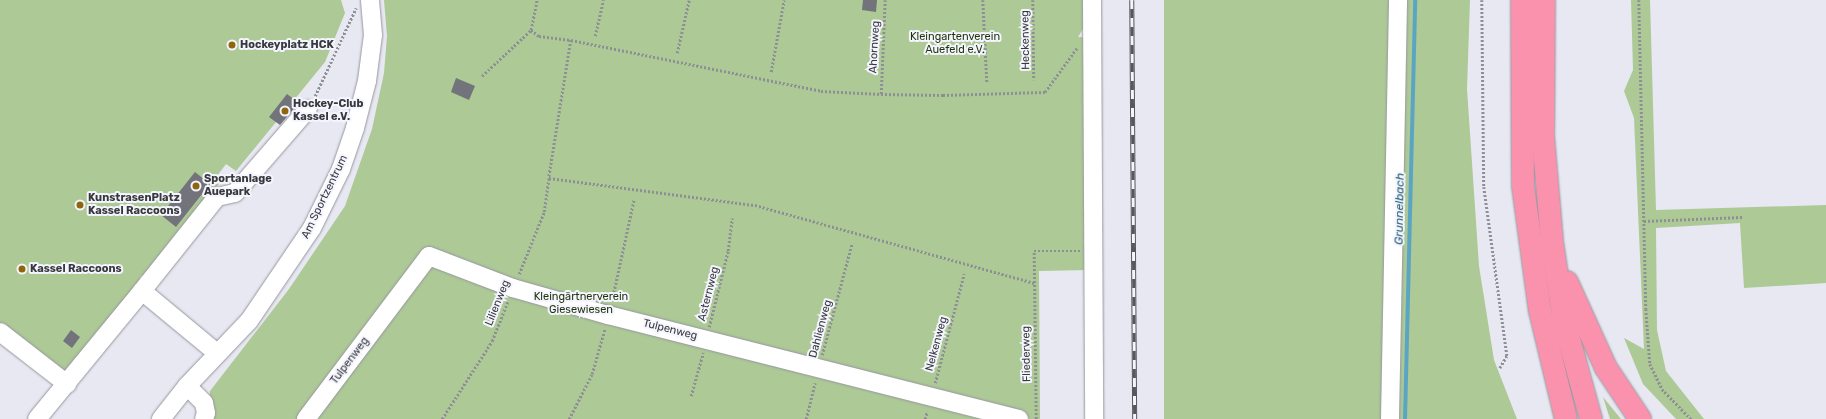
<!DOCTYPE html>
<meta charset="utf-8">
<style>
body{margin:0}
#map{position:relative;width:1826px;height:419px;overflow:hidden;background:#e7e8f1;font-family:Rubik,sans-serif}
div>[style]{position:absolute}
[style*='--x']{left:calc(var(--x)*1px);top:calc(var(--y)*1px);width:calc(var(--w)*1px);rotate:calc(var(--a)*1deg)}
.green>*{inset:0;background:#adc996}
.stream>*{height:4px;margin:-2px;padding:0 2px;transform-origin:2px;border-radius:2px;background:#5aa6c2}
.building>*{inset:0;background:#72737b}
.path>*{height:2.5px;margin-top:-1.25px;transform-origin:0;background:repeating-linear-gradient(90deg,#8e8f95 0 2px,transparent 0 4px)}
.roads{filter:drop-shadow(0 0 1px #96969f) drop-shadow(0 0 1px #96969f)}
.minor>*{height:18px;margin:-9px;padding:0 9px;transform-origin:9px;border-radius:9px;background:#fff}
.highway>*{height:22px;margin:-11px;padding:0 11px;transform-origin:11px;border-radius:11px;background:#fa91ad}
.rail>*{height:4.5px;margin-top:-2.25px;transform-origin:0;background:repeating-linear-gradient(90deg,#f4f5fe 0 9px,#57585c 0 18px);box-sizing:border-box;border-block:1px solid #57585c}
.dots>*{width:11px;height:11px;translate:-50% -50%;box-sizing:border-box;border:2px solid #f4f5fe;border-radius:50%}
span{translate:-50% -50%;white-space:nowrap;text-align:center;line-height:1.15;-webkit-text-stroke:4px #f4f5fe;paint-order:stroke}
.park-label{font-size:11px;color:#1f3309}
.street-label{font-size:11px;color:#38393c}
.poi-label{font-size:11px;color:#38393c;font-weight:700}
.left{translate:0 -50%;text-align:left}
.water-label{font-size:12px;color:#235f73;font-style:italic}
</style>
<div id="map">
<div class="green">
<i style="clip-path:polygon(0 0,341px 0,345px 13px,325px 62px,236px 171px,226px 164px,214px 180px,219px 184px,145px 277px,143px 275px,140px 277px,141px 282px,69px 370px,63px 372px,0 326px)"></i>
<i style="clip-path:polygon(384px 0,1088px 0,1088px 21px,1078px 37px,1088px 37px,1089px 270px,1039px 271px,1040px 419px,208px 419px,210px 391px,289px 289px,345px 206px,372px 129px,384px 73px,387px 36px)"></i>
<i style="clip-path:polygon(1164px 0,1393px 0,1383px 419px,1164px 419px)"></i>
<i style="clip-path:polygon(1405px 0,1470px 0,1467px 89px,1479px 266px,1494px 360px,1517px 419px,1398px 419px)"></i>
<i style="clip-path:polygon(1631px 0,1650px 0,1656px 210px,1826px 205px,1826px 283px,1744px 288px,1740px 223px,1656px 228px,1657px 330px,1666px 371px,1704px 419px,1676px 419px,1643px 384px,1624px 338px,1644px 349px,1634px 118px,1624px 91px,1633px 70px)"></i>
<i style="clip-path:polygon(1603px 397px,1621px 419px,1610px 419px)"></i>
</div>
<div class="stream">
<i style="--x:1405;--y:419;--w:419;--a:-88.6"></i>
</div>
<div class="building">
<i style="clip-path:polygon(863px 0,877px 0,876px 12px,862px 10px)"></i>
<i style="clip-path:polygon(456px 78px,475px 86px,469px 100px,451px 92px)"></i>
<i style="clip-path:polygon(287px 94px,299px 103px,280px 125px,269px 117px)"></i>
<i style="clip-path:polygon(195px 172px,210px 184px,176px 227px,161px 215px)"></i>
<i style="clip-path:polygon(71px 330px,80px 337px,72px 348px,63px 341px)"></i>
</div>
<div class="path">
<i style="--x:983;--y:0;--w:83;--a:87.2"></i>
<i style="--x:1033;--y:0;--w:80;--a:89.3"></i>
<i style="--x:1482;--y:0;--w:187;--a:89.4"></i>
<i style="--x:1484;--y:187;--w:171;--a:82.2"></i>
<i style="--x:1507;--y:356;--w:14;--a:120"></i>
<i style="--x:1639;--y:0;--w:309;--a:88.7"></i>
<i style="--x:1646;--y:309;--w:55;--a:85.8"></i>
<i style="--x:1650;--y:364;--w:28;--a:64"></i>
<i style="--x:1662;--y:389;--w:42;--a:46"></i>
<i style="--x:531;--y:30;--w:10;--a:37"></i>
<i style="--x:539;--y:36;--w:32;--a:7"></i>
<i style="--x:571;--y:40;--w:255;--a:11.5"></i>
<i style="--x:821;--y:91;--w:60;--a:2.9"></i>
<i style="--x:881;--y:94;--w:62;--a:0.9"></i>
<i style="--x:943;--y:95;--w:102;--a:-1.7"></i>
<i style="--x:1045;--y:92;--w:54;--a:-54"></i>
<i style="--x:595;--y:36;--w:37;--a:-77"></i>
<i style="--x:571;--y:40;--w:140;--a:99.1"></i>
<i style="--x:549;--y:178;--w:208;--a:7.5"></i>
<i style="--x:755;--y:205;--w:290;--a:15.6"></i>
<i style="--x:677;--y:53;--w:54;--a:-77.2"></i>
<i style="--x:771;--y:72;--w:73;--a:-79.8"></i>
<i style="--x:482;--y:76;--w:67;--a:-43.2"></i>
<i style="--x:531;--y:30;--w:31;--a:-79"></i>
<i style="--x:881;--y:94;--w:94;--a:-87.6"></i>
<i style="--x:315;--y:96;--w:97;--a:-65"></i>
<i style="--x:1644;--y:221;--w:99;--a:-2.3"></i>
<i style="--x:519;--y:274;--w:67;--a:-68"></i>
<i style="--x:544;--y:212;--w:34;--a:-82"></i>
<i style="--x:612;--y:300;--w:103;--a:-77.7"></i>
<i style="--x:709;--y:327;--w:78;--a:-76"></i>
<i style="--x:728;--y:251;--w:33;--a:-83"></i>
<i style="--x:822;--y:355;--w:116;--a:-75"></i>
<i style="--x:935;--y:383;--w:113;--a:-75.1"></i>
<i style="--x:691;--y:396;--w:45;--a:-74.4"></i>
<i style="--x:442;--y:419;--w:93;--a:-57.3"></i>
<i style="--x:492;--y:341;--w:43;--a:-68.2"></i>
<i style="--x:569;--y:419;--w:51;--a:-62.9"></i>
<i style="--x:592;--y:374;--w:48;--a:-74.2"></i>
<i style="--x:806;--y:419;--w:37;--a:-76"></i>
<i style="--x:925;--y:419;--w:8;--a:-76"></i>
<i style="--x:1036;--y:419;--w:168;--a:-90.7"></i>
<i style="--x:1034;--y:251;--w:46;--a:0"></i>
</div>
<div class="roads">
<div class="minor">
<i style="--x:1092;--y:0;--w:419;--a:89.7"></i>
<i style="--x:142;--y:291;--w:120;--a:-51.4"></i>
<i style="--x:217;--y:197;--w:18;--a:-13"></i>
<i style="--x:235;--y:193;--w:111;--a:-49"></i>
<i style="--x:0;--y:332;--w:85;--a:37.8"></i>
<i style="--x:187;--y:386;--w:24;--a:45"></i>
<i style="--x:204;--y:403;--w:10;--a:79"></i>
<i style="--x:206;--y:413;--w:6;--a:108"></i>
<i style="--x:37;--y:419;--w:166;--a:-50.6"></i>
<i style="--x:142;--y:291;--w:97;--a:39.6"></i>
<i style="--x:161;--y:419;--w:42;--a:-51.8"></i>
<i style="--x:187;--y:386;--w:90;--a:-46.4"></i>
<i style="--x:249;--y:321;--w:112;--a:-55.9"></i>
<i style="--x:312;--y:228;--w:66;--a:-63.8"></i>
<i style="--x:341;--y:169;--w:43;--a:-71.1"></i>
<i style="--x:355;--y:128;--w:49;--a:-75.7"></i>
<i style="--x:367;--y:81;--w:46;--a:-82.6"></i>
<i style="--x:373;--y:35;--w:35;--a:-95"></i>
<i style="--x:306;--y:419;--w:204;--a:-53"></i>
<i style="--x:429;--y:256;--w:90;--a:20.9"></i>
<i style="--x:513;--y:288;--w:99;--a:15.9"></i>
<i style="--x:608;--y:315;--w:424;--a:14.2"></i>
<i style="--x:1390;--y:419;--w:419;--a:-88.9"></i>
</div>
<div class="highway">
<i style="--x:1522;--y:0;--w:186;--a:89.7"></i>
<i style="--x:1523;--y:186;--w:126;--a:82.3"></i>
<i style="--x:1540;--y:311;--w:111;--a:76.5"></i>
<i style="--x:1544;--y:0;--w:136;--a:90.4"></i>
<i style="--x:1543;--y:136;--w:106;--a:85.1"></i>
<i style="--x:1552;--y:242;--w:80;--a:81.4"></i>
<i style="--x:1564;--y:321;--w:102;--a:74.6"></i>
<i style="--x:1567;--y:282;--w:94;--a:65.6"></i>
<i style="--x:1606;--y:368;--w:61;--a:56.3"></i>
</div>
</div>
<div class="rail">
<i style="--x:1132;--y:0;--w:419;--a:89.6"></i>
</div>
<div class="dots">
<i style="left:232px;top:45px;background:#8f660d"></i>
<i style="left:285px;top:111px;background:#8f660d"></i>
<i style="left:196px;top:186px;background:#8f660d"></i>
<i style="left:80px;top:205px;background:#8f660d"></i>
<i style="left:22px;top:269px;background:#8f660d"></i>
</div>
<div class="park-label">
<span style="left:955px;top:44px">Kleingartenverein<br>Auefeld e.V.</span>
<span style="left:581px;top:304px">Kleingärtnerverein<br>Giesewiesen</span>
</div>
<div class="street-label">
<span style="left:1026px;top:40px;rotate:-91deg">Heckenweg</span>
<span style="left:875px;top:47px;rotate:-87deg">Ahornweg</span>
<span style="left:325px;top:197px;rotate:-64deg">Am Sportzentrum</span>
<span style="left:709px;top:294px;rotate:-76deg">Asternweg</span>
<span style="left:498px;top:303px;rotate:-68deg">Lilienweg</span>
<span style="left:821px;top:329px;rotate:-75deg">Dahlienweg</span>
<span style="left:670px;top:330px;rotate:14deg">Tulpenweg</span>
<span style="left:937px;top:344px;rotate:-75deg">Nelkenweg</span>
<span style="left:1027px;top:354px;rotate:-91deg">Fliederweg</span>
<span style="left:350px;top:361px;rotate:-53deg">Tulpenweg</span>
</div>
<div class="poi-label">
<span class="left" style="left:240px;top:45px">Hockeyplatz HCK</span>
<span class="left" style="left:293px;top:111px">Hockey-Club<br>Kassel e.V.</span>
<span class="left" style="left:204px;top:186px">Sportanlage<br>Auepark</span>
<span class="left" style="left:88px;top:205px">KunstrasenPlatz<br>Kassel Raccoons</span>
<span class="left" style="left:30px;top:269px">Kassel Raccoons</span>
</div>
<div class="water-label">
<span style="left:1400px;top:209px;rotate:-89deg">Grunnelbach</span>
</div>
</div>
